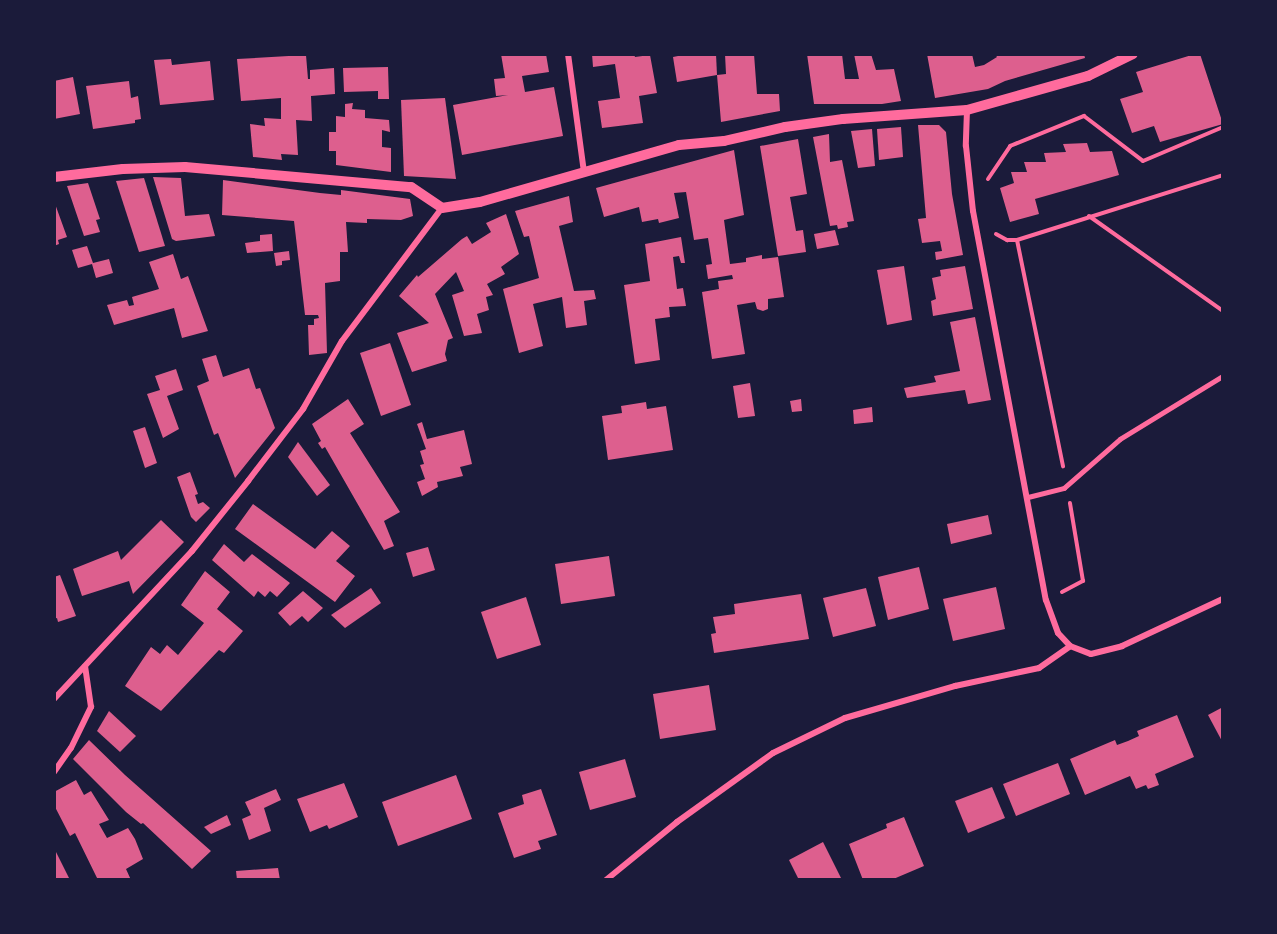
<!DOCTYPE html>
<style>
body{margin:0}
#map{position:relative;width:1277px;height:934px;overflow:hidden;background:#1b1b3a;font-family:"DM Sans",sans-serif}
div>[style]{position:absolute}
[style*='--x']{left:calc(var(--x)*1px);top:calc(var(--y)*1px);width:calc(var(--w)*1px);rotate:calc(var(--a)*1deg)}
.building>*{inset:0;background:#dd5f8e}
.path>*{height:4px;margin:-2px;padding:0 2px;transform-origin:2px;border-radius:2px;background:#ff6b9d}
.service>*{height:4.5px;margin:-2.25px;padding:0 2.25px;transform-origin:2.25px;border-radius:2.25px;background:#ff6b9d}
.minor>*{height:6px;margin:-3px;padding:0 3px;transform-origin:3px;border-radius:3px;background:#ff6b9d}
.tertiary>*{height:10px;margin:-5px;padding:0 5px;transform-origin:5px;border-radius:5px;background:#ff6b9d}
span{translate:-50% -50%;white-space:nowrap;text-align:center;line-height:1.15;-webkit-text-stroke:5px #1b1b3a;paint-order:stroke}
.frame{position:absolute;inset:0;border:56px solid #1b1b3a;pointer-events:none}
</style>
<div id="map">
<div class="building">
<i style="clip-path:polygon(501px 54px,546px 54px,549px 72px,522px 76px,525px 92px,554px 87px,563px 136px,462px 155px,453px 105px,508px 95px,496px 96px,494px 79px,505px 78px)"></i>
<i style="clip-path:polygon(592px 54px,634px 54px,635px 57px,650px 55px,657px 93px,639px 96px,643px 123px,602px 128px,598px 101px,620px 98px,615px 64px,593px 67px)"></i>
<i style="clip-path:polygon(688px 54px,716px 54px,717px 75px,677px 82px,673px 57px)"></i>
<i style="clip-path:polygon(725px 54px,754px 54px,757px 94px,779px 94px,780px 111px,721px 122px,717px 75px,726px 74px)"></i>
<i style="clip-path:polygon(807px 54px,842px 54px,845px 79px,859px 79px,854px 54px,871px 54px,876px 70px,894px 69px,901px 101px,882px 104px,814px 104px)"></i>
<i style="clip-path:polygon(927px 54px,972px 54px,975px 67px,984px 65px,997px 57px,995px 54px,1084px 54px,1085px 58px,1005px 81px,988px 89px,935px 98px)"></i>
<i style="clip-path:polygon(1195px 54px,1200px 54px,1223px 124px,1160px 142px,1154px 126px,1132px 133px,1120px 99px,1143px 92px,1136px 72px)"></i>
<i style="clip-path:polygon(306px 55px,308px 79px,310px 79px,310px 70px,334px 68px,335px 94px,311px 96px,312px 121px,296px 120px,298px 155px,281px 154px,282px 160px,253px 157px,250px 124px,265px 126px,264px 118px,281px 119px,281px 98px,241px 101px,237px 59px)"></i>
<i style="clip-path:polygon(171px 59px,172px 65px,210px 61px,214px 100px,160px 105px,154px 60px)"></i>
<i style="clip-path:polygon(388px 67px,389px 99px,378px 99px,378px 91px,344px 92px,343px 68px)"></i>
<i style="clip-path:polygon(73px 77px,80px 114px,54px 119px,54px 81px)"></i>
<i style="clip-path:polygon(129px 81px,131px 98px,138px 96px,141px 119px,135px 120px,135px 123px,93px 129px,86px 86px)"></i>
<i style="clip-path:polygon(445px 98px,456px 179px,404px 176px,401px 100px)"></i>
<i style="clip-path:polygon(353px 103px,352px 109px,365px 110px,365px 118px,389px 120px,390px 132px,382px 130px,382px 147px,391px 148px,391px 172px,336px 165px,336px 151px,329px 151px,329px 132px,336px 132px,336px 116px,345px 117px,345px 104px)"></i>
<i style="clip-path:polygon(918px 125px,939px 125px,946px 132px,952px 194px,963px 255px,936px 260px,935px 252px,942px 251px,940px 241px,922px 243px,918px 219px,926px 218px)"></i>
<i style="clip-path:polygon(901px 127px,903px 157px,879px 160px,877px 129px)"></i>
<i style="clip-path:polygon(872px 129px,875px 166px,858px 168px,851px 131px)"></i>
<i style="clip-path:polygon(829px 134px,830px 162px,842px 160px,854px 221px,847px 222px,848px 227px,838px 229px,837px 225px,830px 226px,813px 137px)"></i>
<i style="clip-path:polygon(798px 139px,807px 194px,790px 197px,796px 231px,803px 230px,806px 252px,778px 256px,760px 146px)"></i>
<i style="clip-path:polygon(1087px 143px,1090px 152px,1112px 151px,1119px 175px,1035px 199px,1039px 214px,1010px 222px,1000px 188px,1014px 183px,1011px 172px,1027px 172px,1024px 162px,1046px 162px,1044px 153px,1066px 152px,1063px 144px)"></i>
<i style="clip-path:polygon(734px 150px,744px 215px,724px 220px,730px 264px,746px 262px,746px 258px,762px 255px,762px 259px,778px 257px,784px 297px,768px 299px,768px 309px,763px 311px,757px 309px,755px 302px,737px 305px,745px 354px,712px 359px,702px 292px,719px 289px,718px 281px,733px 279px,732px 275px,708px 279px,706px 265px,712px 264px,708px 238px,694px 240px,686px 192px,674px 193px,679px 218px,659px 223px,658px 219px,642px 222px,639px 207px,604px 217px,596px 188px)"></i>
<i style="clip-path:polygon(153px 177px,181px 178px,185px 216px,209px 214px,215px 236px,176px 241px,172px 239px)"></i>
<i style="clip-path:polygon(144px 178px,165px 246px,139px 252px,116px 181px)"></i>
<i style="clip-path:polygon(223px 180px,320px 193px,341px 195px,341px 190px,410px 199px,413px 216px,401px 220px,367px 219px,367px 223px,346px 222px,348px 252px,340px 252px,340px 281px,325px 283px,327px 353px,309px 355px,308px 325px,314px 325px,314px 319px,319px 318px,318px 315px,305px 315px,294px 221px,222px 215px)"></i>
<i style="clip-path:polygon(88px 183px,100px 219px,96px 220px,100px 232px,84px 236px,67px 186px)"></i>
<i style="clip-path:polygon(569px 196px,573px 222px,559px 226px,574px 291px,594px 290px,596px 299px,584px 301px,587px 325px,566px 328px,562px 297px,533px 304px,543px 346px,519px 353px,503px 289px,539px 278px,529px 236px,524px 237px,515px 211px)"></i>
<i style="clip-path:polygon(54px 201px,67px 237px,58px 240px,59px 244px,54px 246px)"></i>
<i style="clip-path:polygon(506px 214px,519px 254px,501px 267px,505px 274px,487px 284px,493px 295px,486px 297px,489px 310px,477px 314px,482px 333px,464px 336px,452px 295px,464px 291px,456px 272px,435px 294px,453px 338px,448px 340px,445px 354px,447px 361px,412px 372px,397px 333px,429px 323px,399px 296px,417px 275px,418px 277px,462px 239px,467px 236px,472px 244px,491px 232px,486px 223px)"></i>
<i style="clip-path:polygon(835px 230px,839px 245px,817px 249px,814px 234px)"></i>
<i style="clip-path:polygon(272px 234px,273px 251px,247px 253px,245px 243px,260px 241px,260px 235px)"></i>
<i style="clip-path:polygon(681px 237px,685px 263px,681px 263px,679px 256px,673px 257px,677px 289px,683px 288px,686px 306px,669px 307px,670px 317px,655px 319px,660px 360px,635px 364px,624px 285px,650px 281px,645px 244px)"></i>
<i style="clip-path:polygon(87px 246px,93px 263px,109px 259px,113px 273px,96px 278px,92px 264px,78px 268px,72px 250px)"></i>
<i style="clip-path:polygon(289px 251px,290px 260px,282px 261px,282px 265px,276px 266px,274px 253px)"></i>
<i style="clip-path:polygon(173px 254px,181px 279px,188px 276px,208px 331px,182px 338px,174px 308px,114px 325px,107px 305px,127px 300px,129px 306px,134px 305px,132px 297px,159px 289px,149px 262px)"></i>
<i style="clip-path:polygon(904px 266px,912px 320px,887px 325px,877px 270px)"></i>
<i style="clip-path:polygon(965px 266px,973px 309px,933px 316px,931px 301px,936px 299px,932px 278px,941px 276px,940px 270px)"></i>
<i style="clip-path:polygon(975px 317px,991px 400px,968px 404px,965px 390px,907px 398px,904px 388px,936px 382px,934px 376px,960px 371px,950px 322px)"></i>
<i style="clip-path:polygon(390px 343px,411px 405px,381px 416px,360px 353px)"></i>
<i style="clip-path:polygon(216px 355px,223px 377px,249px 368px,256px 389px,260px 388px,275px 428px,235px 478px,218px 433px,214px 435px,197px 386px,209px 381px,202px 359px)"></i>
<i style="clip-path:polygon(176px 369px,183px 390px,167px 396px,179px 429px,163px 438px,147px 394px,160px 390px,155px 376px)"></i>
<i style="clip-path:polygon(750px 383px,755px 416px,738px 418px,733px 386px)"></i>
<i style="clip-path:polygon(348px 399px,364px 424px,350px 433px,400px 512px,384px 521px,394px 546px,384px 550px,325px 447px,322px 449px,318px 443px,321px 441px,312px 424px)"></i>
<i style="clip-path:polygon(801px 399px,802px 411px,792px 412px,790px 401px)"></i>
<i style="clip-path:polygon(646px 402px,647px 409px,666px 406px,673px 450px,608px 460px,602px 416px,622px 413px,621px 406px)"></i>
<i style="clip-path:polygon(872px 407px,873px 422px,854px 424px,853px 410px)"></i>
<i style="clip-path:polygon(422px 422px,427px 439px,464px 430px,472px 464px,460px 467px,463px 476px,437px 482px,438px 487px,422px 496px,417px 482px,425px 479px,420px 465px,424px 464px,420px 451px,426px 449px,417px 424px)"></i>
<i style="clip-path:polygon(145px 427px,157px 463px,145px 468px,133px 431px)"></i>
<i style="clip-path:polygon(298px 442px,330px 485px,317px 496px,288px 457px)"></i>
<i style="clip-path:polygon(190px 472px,198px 494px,195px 495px,198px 504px,203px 502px,210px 508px,196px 522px,191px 517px,177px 477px)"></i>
<i style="clip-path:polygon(253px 504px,315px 549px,332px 531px,350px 546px,336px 561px,355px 576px,335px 602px,235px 529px)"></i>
<i style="clip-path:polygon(988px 515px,992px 534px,951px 544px,947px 524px)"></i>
<i style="clip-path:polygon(161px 520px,184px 542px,133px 594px,129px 581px,82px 596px,73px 569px,118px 551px,121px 560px)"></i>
<i style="clip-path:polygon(224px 544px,244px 562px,252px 554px,290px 583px,277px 597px,270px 591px,265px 597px,258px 591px,254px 597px,212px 560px)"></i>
<i style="clip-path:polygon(428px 547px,435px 570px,413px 577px,406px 553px)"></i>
<i style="clip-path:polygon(609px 556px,615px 596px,561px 604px,555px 564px)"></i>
<i style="clip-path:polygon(919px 567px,929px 609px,888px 620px,878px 577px)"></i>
<i style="clip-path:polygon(205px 571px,230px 592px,217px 609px,243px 631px,224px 653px,219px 650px,161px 711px,125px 686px,151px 647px,160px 654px,167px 645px,178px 655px,204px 623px,181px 605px)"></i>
<i style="clip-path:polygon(60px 575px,76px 616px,58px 622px,57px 618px,54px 619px,54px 577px)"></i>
<i style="clip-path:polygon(996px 587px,1005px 629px,953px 641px,943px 599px)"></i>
<i style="clip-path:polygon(371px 588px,381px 603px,345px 628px,331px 615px)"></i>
<i style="clip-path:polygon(866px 588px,876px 626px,833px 637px,823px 598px)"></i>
<i style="clip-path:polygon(303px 591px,323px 608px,308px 622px,302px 616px,290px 626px,278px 613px)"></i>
<i style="clip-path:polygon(801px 594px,809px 639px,714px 653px,711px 634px,716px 633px,713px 617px,735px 614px,734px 604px)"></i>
<i style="clip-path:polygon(526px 597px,541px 645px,497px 659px,481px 612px)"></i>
<i style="clip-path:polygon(709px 685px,716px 730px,660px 739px,653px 694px)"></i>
<i style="clip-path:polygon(1223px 707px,1223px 743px,1208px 715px)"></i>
<i style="clip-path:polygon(109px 711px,136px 736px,120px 752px,97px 731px)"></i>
<i style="clip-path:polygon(1177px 715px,1194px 757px,1155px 774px,1159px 785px,1148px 789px,1146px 785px,1136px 789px,1130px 776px,1085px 795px,1070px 759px,1115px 740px,1117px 745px,1128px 741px,1139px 736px,1137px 731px)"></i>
<i style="clip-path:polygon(89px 740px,125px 775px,211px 851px,192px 869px,143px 823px,141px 824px,126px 812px,73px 759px)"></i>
<i style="clip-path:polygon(625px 759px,636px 797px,590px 810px,579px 772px)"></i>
<i style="clip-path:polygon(1058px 763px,1070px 794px,1016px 816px,1003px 784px)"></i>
<i style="clip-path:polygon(456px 775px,472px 819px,398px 846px,382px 802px)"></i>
<i style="clip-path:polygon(76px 780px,84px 795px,91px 791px,109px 820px,99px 824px,107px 838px,128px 828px,135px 839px,143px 859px,126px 869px,131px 880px,98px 880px,75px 833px,70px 836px,54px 805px,54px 792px)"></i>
<i style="clip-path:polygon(344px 783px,358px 817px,329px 829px,327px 825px,310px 832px,297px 799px)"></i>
<i style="clip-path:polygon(992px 787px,1005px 818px,968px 833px,955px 801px)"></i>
<i style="clip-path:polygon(276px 789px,281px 800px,264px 808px,271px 831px,249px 840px,242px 819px,251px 815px,245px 802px)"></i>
<i style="clip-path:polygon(541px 789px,557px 835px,538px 841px,541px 849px,514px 858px,498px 813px,524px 804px,522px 795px)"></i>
<i style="clip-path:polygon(227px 815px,231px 825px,211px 834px,204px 827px)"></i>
<i style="clip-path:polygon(904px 817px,924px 866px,891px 880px,863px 880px,849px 844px,887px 828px,886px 824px)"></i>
<i style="clip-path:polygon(823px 842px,842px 880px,799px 880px,789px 860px)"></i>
<i style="clip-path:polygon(54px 848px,70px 880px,54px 880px)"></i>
<i style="clip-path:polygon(278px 868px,280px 880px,237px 880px,236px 871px)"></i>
</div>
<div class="path">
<i style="--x:988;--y:179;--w:40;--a:-56"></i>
<i style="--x:1010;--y:146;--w:80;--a:-22.1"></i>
<i style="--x:1084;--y:116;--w:74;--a:37.3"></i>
<i style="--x:1143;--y:161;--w:87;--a:-23"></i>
<i style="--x:1089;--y:216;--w:164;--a:35.3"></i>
<i style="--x:996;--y:234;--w:13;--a:29"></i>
<i style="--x:1007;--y:240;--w:10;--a:0"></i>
<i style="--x:1017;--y:240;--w:216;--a:-17.5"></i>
<i style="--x:1017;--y:240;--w:231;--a:78.5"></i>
<i style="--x:1062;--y:592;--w:24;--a:-28"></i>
<i style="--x:1083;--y:581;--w:79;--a:-99.5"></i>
</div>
<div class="service">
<i style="--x:1028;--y:497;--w:37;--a:-14"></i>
<i style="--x:1064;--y:488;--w:74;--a:-41.2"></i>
<i style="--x:1120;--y:439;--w:121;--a:-31.5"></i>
</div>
<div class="minor">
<i style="--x:568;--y:54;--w:119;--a:82.3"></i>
<i style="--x:967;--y:110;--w:36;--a:92"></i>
<i style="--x:966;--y:146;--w:65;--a:83.9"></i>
<i style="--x:973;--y:211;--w:396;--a:79.4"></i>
<i style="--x:1046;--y:600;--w:35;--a:70"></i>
<i style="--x:1058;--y:633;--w:18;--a:47"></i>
<i style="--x:1070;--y:646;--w:22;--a:21"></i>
<i style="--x:1091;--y:654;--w:32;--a:-14"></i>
<i style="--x:1122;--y:646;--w:111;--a:-25"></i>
<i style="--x:54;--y:699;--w:202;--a:-47"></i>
<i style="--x:192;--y:551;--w:90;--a:-51.3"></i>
<i style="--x:248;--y:481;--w:91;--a:-52.6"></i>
<i style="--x:303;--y:409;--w:78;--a:-60.2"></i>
<i style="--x:342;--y:341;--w:166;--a:-53.1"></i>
<i style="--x:54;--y:772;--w:29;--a:-55"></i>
<i style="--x:71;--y:748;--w:46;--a:-64"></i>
<i style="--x:91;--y:707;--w:41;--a:-98.3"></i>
<i style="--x:606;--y:880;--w:92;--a:-39.2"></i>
<i style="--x:677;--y:822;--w:118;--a:-35.7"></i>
<i style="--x:773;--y:753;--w:80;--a:-25.9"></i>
<i style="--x:845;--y:718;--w:115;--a:-16.2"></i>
<i style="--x:955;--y:686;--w:86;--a:-12.1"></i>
<i style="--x:1039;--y:668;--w:38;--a:-35"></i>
</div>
<div class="tertiary">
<i style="--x:54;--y:177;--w:69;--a:-6.6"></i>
<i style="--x:123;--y:169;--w:62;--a:-1.8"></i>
<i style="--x:185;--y:167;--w:227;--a:5.1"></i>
<i style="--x:411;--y:187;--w:37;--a:34"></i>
<i style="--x:442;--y:208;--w:38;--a:-9"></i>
<i style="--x:480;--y:202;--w:207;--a:-16"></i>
<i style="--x:679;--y:145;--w:45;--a:-5.1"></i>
<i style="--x:724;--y:141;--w:63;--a:-12.9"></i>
<i style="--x:785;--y:127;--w:59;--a:-7.9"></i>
<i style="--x:843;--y:119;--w:124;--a:-4.2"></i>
<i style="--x:967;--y:110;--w:126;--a:-15.7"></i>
<i style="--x:1088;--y:76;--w:50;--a:-26.1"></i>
</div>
<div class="frame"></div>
</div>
